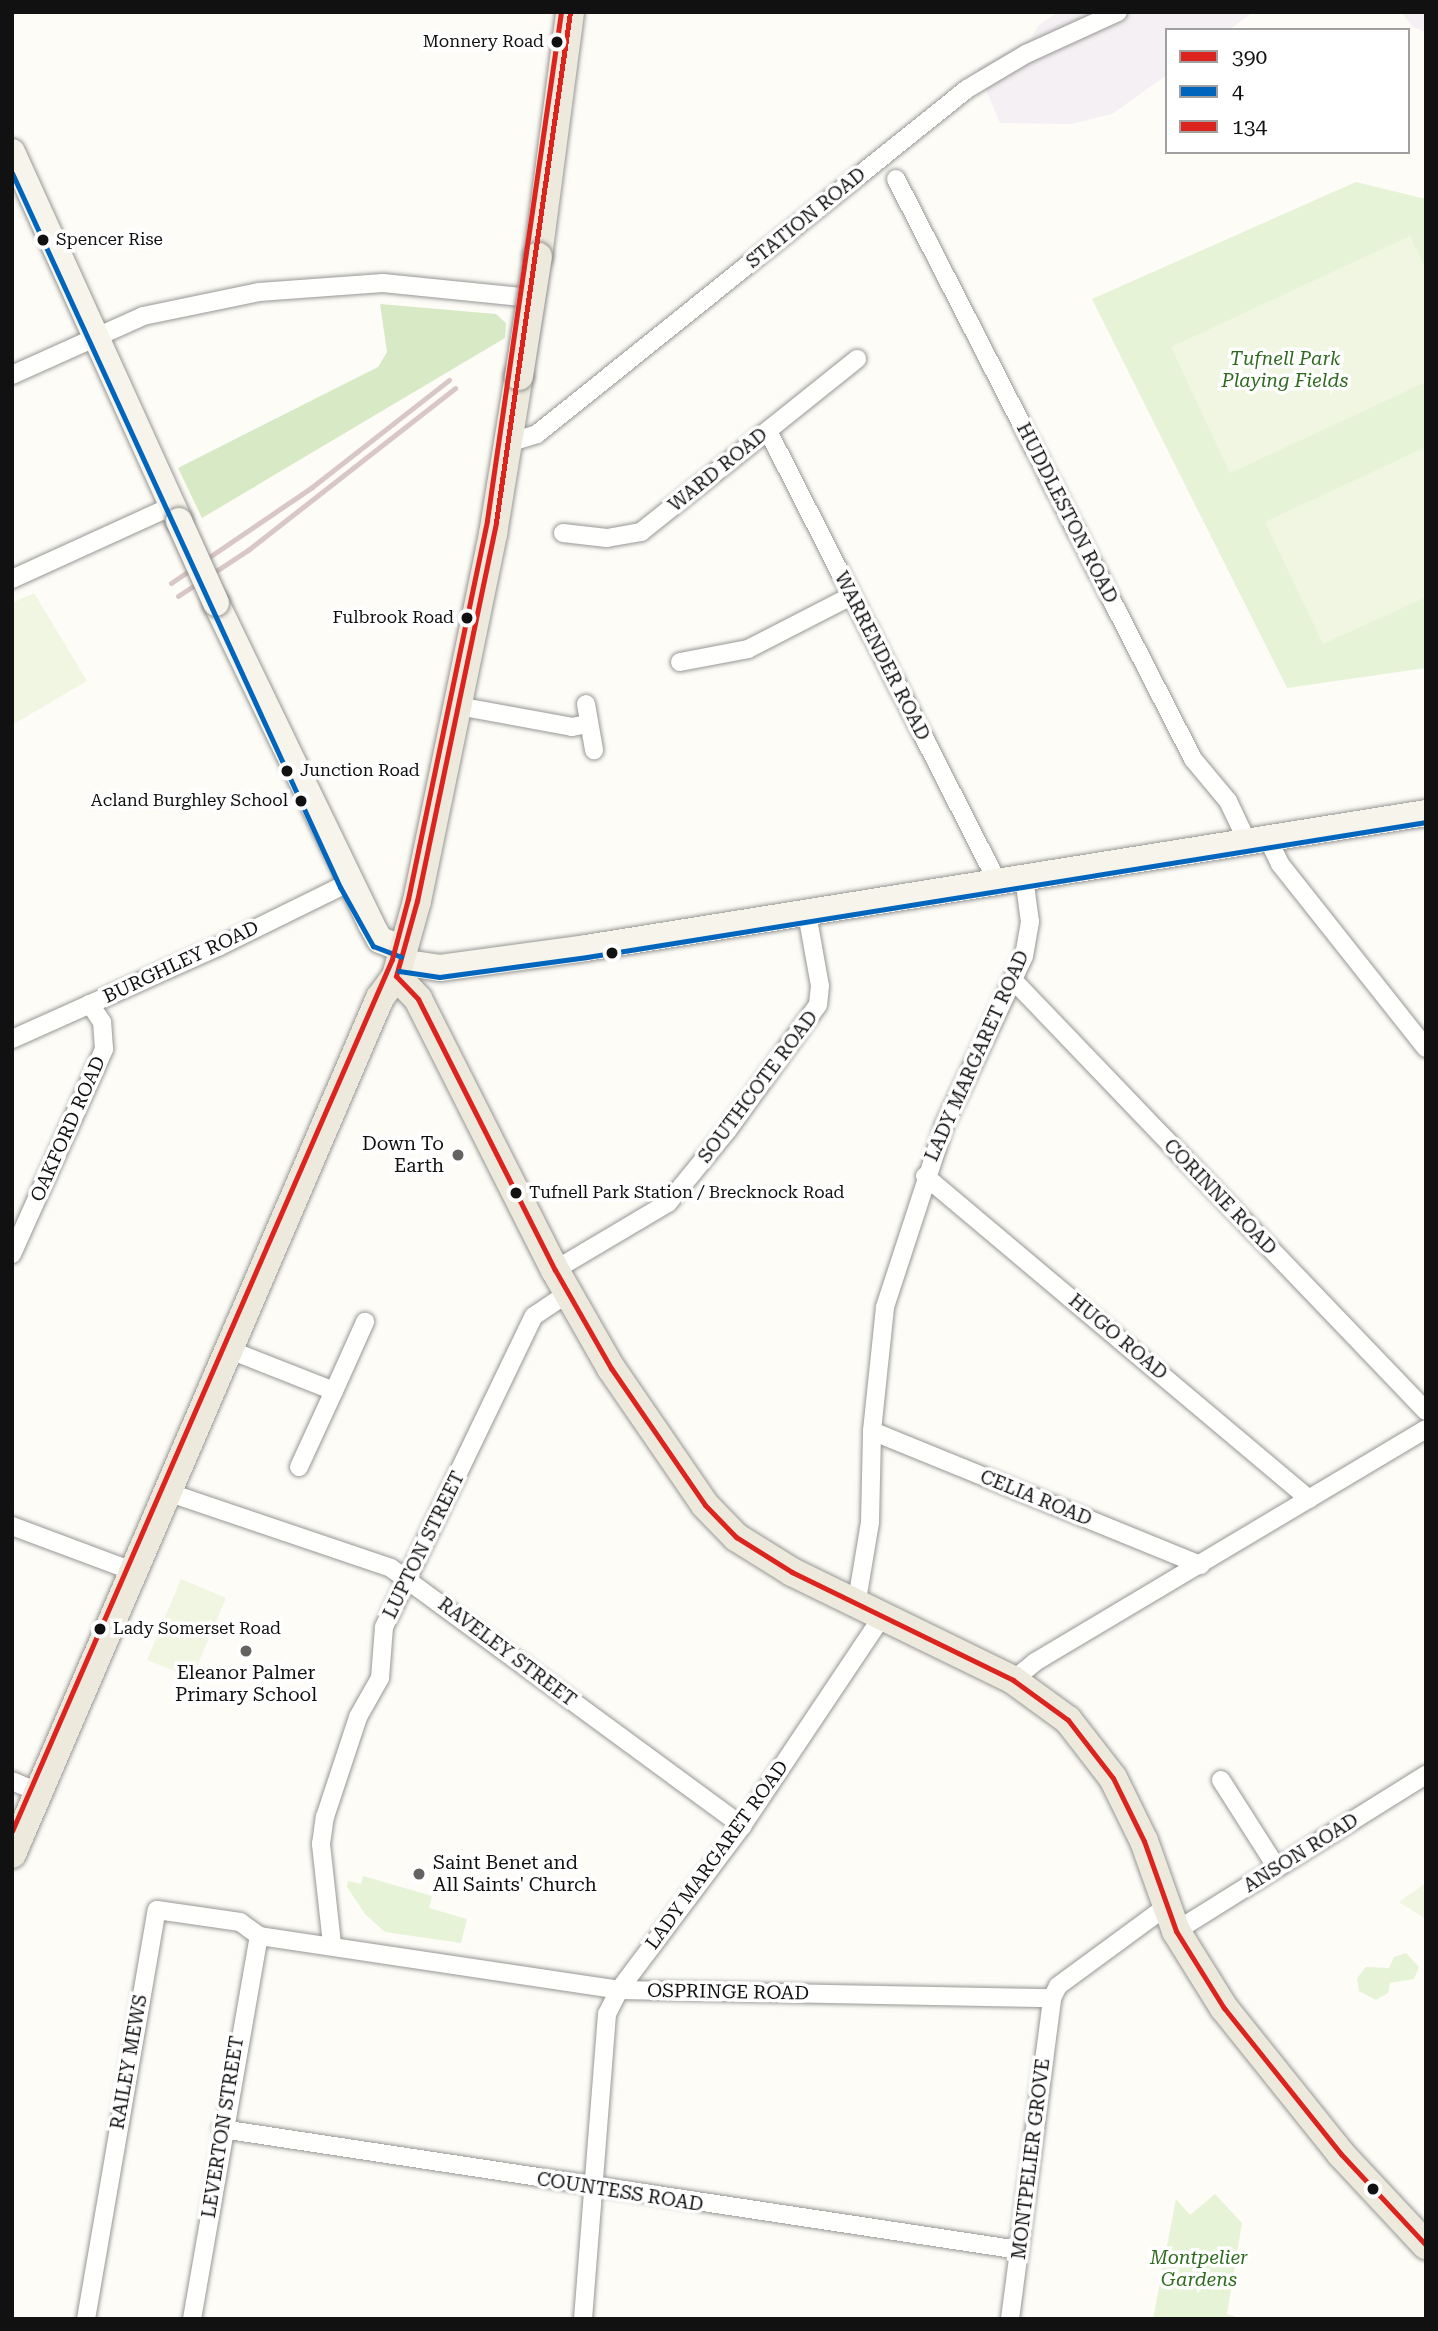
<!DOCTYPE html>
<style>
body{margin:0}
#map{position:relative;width:1438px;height:2331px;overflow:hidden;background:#fdfcf7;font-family:"Roboto Serif",serif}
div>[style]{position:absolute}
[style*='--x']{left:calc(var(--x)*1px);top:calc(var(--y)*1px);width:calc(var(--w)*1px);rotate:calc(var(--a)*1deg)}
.industrial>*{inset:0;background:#f5f0f3}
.green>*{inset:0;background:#e7f3d7}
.forest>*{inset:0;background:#d8eac5}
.pitch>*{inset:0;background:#f0f6e1}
.roads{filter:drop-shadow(0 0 2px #979795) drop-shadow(0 0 2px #979795)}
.street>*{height:18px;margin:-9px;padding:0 9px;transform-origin:9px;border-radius:9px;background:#fffffe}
.secondary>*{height:26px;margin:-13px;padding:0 13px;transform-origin:13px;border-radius:13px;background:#f6f4eb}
.primary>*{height:28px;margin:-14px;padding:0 14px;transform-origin:14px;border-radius:14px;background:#ede9dc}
.rail>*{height:5px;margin:-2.5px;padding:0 2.5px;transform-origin:2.5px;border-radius:2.5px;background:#d9c6c7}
.bridges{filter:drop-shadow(0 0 2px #8e8d8b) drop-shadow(0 0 2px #8e8d8b)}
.secondary-bridge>*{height:26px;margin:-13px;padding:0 13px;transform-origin:13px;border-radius:13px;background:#f6f4eb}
.primary-bridge>*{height:28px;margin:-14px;padding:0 14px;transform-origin:14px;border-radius:14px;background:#ede9dc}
.bus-1>*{height:5px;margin:-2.5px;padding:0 2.5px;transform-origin:2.5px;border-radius:2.5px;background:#dc241f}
.bus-2>*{height:5px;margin:-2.5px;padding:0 2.5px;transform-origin:2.5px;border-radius:2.5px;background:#0065bd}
.bus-3>*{height:5px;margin:-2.5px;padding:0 2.5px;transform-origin:2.5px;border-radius:2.5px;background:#dc241f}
.dots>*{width:19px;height:19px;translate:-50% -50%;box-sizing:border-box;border:4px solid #fff;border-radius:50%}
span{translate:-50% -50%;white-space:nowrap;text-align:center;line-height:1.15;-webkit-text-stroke:7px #fff;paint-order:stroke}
.bus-label{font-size:17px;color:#111}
.right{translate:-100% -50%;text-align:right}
.left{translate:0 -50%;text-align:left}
.street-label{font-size:19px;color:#111}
.park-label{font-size:19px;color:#2f6b1f;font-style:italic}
.poi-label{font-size:19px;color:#111}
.frame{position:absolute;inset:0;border:14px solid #111;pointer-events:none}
.legend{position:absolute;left:1165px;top:28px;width:245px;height:126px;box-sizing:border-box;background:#fff;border:2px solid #a0a0a0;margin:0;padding:9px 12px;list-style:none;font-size:21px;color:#111}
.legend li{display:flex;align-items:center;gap:14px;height:35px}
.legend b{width:35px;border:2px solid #a0a0a0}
</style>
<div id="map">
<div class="industrial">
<i style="clip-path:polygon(1058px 12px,1253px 12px,1229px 30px,1167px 30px,1167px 75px,1112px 114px,1071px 124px,1000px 123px,977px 68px,1030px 40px,1038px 26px)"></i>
<i style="clip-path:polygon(1401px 12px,1426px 12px,1426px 32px,1413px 27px)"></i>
</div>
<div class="green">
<i style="clip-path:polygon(1356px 182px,1426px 199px,1426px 668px,1287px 688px,1092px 299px)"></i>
<i style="clip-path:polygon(363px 1876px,432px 1896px,429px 1908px,467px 1919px,461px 1943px,385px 1932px,365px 1914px,347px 1887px,348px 1881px,361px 1884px)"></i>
<i style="clip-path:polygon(1406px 1953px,1419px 1967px,1414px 1979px,1390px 1983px,1388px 1993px,1376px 2000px,1359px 1991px,1357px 1978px,1366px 1967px,1389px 1968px,1394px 1957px)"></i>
<i style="clip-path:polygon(1215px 2194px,1242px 2223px,1227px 2314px,1242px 2319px,1153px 2319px,1176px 2199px,1190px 2215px)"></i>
</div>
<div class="forest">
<i style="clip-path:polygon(380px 304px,496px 314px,506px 323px,505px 338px,202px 518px,178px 468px,378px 367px,387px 352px)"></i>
</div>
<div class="pitch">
<i style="clip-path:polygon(1410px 236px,1426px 269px,1426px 382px,1230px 473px,1171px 347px)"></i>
<i style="clip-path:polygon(1426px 447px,1426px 597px,1323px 644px,1265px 522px)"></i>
<i style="clip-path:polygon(34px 593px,87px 681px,12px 725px,12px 603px)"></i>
<i style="clip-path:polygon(181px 1579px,226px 1598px,192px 1678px,147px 1660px)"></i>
<i style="clip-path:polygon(1426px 1883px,1426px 1919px,1399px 1902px)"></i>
</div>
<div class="roads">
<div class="street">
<i style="--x:896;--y:179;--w:652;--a:62.88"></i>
<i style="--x:1193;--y:759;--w:55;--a:50.2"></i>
<i style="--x:1228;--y:801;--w:44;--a:64.6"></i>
<i style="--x:12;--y:375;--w:144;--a:-24.2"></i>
<i style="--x:143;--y:316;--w:118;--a:-11.7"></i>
<i style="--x:259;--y:292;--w:124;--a:-4.2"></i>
<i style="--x:383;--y:283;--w:149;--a:5.8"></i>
<i style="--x:768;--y:431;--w:505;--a:63.03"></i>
<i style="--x:508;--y:443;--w:30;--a:-17"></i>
<i style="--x:537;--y:434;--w:551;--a:-38.74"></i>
<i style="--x:967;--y:89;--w:69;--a:-30.7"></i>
<i style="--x:1026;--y:54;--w:101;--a:-24.5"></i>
<i style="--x:563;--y:533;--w:44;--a:6.5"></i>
<i style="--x:607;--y:538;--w:35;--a:-10"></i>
<i style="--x:641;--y:532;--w:277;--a:-38.7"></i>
<i style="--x:12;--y:579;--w:176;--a:-24.5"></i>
<i style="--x:680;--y:662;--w:69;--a:-10.8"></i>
<i style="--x:748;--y:649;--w:116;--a:-27.2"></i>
<i style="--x:586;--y:704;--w:47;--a:80.1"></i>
<i style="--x:458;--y:706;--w:116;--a:10.4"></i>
<i style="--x:572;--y:727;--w:15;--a:-11"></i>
<i style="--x:1267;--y:837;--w:30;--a:64"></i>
<i style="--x:1280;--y:864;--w:235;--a:51.6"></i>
<i style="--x:1015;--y:982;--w:594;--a:46.23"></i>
<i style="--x:12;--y:1039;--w:226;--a:-24.1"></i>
<i style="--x:218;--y:947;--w:145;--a:-26.2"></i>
<i style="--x:925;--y:1176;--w:502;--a:40.07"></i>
<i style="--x:12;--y:1254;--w:225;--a:-65.8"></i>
<i style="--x:104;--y:1049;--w:27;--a:-94"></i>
<i style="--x:102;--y:1022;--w:22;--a:-124"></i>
<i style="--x:555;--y:1270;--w:131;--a:-30.7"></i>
<i style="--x:668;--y:1203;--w:93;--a:-50.7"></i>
<i style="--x:727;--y:1131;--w:155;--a:-54.2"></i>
<i style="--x:818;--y:1005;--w:19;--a:-84"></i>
<i style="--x:820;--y:986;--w:73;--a:-100.2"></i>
<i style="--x:230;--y:1350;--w:112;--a:21.5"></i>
<i style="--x:334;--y:1391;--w:76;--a:-65.8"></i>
<i style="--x:872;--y:1431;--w:355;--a:22.2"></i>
<i style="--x:299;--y:1467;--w:84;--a:-65.3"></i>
<i style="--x:170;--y:1493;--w:233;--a:18.7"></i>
<i style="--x:391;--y:1568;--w:436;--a:36.3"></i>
<i style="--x:12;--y:1526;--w:131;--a:20.5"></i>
<i style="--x:856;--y:1606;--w:85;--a:-80.5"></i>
<i style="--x:870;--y:1522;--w:91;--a:-88.7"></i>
<i style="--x:872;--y:1431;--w:125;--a:-84"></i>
<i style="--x:885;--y:1307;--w:190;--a:-71.9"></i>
<i style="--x:944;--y:1126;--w:188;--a:-64.8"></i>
<i style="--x:1024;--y:956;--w:35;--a:-80"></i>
<i style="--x:1030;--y:922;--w:45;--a:-97.6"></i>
<i style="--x:1013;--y:1680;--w:28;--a:-39"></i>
<i style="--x:1035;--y:1662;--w:455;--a:-30.8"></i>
<i style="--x:1221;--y:1780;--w:104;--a:57.5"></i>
<i style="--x:12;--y:1781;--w:30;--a:23"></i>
<i style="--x:1176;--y:1931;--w:295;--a:-32"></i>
<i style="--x:259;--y:1936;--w:364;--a:8.5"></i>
<i style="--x:619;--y:1990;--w:433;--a:1.1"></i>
<i style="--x:1052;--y:1998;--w:13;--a:-63"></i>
<i style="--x:1058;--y:1986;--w:135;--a:-36.3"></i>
<i style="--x:332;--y:1944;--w:101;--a:-96.3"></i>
<i style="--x:321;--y:1844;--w:27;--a:-82"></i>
<i style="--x:325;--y:1817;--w:105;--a:-71.7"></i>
<i style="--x:358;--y:1717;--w:45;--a:-60.6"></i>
<i style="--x:380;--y:1678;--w:51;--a:-85.5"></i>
<i style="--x:384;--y:1627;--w:345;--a:-64.3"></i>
<i style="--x:534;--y:1316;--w:41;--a:-34.1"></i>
<i style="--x:222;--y:2129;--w:806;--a:8.63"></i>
<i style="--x:86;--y:2319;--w:415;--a:-80.2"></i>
<i style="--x:157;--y:1910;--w:84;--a:8.2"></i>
<i style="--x:240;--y:1922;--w:24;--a:36"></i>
<i style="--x:192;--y:2319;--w:389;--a:-80.1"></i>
<i style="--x:583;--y:2319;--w:306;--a:-85.5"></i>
<i style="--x:607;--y:2014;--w:27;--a:-63"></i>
<i style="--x:619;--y:1990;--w:205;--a:-53.1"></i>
<i style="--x:742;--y:1826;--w:250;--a:-56.2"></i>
<i style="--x:1010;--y:2319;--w:324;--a:-82.5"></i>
</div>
<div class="secondary">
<i style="--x:12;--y:152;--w:405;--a:65.6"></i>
<i style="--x:216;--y:603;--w:356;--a:64.2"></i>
<i style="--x:371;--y:924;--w:18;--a:61"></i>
<i style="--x:380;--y:940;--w:26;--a:21"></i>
<i style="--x:400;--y:962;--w:40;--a:8.5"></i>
<i style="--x:440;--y:968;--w:147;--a:-7.8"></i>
<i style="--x:586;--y:948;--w:851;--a:-9.13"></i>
</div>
<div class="primary">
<i style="--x:538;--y:256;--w:246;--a:-82.5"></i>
<i style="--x:396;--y:976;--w:32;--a:46"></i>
<i style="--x:418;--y:999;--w:304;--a:63.2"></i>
<i style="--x:555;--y:1270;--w:113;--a:60.3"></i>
<i style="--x:611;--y:1368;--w:166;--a:55.5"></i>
<i style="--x:705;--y:1505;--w:45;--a:45.9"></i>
<i style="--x:736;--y:1537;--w:66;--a:32"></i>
<i style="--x:792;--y:1572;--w:246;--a:26"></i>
<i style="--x:1013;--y:1680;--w:68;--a:36"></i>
<i style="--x:1068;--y:1720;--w:73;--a:52.2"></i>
<i style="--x:1113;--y:1778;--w:70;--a:63.8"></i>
<i style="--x:1144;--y:1841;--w:96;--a:70.4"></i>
<i style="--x:1176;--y:1931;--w:91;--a:58.1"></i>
<i style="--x:1224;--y:2008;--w:187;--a:51.3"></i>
<i style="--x:1341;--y:2154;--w:125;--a:47"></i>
<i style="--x:12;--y:1854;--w:932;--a:-66.74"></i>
<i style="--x:380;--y:998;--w:27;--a:-54"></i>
<i style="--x:396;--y:976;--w:78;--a:-74.4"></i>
<i style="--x:417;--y:901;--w:375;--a:-78.3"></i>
<i style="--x:493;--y:534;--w:160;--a:-80.7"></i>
</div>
</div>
<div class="rail">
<i style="--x:171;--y:583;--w:171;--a:-34.2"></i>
<i style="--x:312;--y:487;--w:174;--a:-38"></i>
<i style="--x:178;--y:596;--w:84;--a:-33.3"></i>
<i style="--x:248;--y:550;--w:263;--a:-38"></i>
</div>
<div class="bridges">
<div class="secondary-bridge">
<i style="--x:179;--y:521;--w:90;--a:65.7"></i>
</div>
<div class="primary-bridge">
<i style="--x:519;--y:376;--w:121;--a:-81"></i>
</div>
</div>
<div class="bus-1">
<i style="--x:396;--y:976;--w:32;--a:46"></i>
<i style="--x:418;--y:999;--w:304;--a:63.2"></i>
<i style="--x:555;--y:1270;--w:113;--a:60.3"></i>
<i style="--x:611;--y:1368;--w:166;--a:55.5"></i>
<i style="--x:705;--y:1505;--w:45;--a:45.9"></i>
<i style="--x:736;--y:1537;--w:66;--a:32"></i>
<i style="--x:792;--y:1572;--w:246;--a:26"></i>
<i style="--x:1013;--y:1680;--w:68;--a:36"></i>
<i style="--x:1068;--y:1720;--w:73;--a:52.2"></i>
<i style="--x:1113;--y:1778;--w:70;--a:63.8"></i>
<i style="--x:1144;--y:1841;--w:96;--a:70.4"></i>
<i style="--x:1176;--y:1931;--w:91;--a:58.1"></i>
<i style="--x:1224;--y:2008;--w:187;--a:51.3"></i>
<i style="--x:1341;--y:2154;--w:125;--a:47"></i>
<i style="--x:396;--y:976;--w:78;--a:-74.4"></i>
<i style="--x:417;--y:901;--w:387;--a:-78.2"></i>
<i style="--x:496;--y:522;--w:515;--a:-81.74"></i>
</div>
<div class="bus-2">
<i style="--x:12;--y:173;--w:786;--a:65.33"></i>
<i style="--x:340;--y:887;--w:68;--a:60.8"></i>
<i style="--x:373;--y:946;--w:30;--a:21"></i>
<i style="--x:399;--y:971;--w:41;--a:8.3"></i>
<i style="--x:440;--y:977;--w:148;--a:-7.7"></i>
<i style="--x:587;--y:957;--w:850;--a:-9.14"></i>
</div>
<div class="bus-3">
<i style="--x:12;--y:1831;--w:951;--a:-66.45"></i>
<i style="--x:392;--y:959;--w:62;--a:-75.1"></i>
<i style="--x:408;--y:899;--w:387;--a:-78.2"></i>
<i style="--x:487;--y:520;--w:513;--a:-81.71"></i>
</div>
<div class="dots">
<i style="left:557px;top:42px;background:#111"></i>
<i style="left:43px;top:240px;background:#111"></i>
<i style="left:467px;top:618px;background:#111"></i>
<i style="left:287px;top:771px;background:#111"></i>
<i style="left:301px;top:801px;background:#111"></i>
<i style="left:612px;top:953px;background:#111"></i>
<i style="left:458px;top:1155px;background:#646362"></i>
<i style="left:516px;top:1193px;background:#111"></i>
<i style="left:100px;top:1629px;background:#111"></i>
<i style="left:246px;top:1651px;background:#646362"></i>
<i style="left:419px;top:1874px;background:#646362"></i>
<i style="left:1373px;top:2189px;background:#111"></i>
</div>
<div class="bus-label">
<span class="right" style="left:544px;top:42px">Monnery Road</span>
<span class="left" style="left:56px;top:240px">Spencer Rise</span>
<span class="right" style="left:454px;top:618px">Fulbrook Road</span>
<span class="left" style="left:300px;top:771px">Junction Road</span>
<span class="right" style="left:288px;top:801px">Acland Burghley School</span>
<span class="left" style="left:529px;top:1193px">Tufnell Park Station / Brecknock Road</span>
<span class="left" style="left:113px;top:1629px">Lady Somerset Road</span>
</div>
<div class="street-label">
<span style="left:806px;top:218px;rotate:-39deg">STATION ROAD</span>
<span style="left:718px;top:470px;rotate:-39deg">WARD ROAD</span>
<span style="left:1067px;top:513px;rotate:63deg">HUDDLESTON ROAD</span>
<span style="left:882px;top:656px;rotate:63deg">WARRENDER ROAD</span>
<span style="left:181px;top:962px;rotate:-25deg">BURGHLEY ROAD</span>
<span style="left:977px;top:1056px;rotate:-66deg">LADY MARGARET ROAD</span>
<span style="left:758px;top:1087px;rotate:-53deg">SOUTHCOTE ROAD</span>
<span style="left:68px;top:1129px;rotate:-66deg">OAKFORD ROAD</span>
<span style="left:1220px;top:1197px;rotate:46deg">CORINNE ROAD</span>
<span style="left:1118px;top:1337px;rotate:40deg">HUGO ROAD</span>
<span style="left:1036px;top:1498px;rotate:22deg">CELIA ROAD</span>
<span style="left:424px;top:1545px;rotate:-64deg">LUPTON STREET</span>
<span style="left:507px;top:1652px;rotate:37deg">RAVELEY STREET</span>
<span style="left:1301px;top:1853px;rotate:-32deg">ANSON ROAD</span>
<span style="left:717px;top:1855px;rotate:-54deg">LADY MARGARET ROAD</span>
<span style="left:728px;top:1992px;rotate:1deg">OSPRINGE ROAD</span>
<span style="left:129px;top:2062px;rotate:-80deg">RAILEY MEWS</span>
<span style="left:223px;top:2127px;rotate:-81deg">LEVERTON STREET</span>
<span style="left:1031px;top:2159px;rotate:-83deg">MONTPELIER GROVE</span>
<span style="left:620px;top:2192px;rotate:9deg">COUNTESS ROAD</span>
</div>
<div class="park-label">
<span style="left:1285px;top:370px">Tufnell Park<br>Playing Fields</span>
<span style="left:1199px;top:2269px">Montpelier<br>Gardens</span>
</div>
<div class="poi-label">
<span class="right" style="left:444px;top:1155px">Down To<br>Earth</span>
<span style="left:246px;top:1684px">Eleanor Palmer<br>Primary School</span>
<span class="left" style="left:433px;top:1874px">Saint Benet and<br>All Saints' Church</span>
</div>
<div class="frame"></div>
<ul class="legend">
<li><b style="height:9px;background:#dc241f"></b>390</li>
<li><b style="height:9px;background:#0065bd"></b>4</li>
<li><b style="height:9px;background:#dc241f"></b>134</li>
</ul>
</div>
